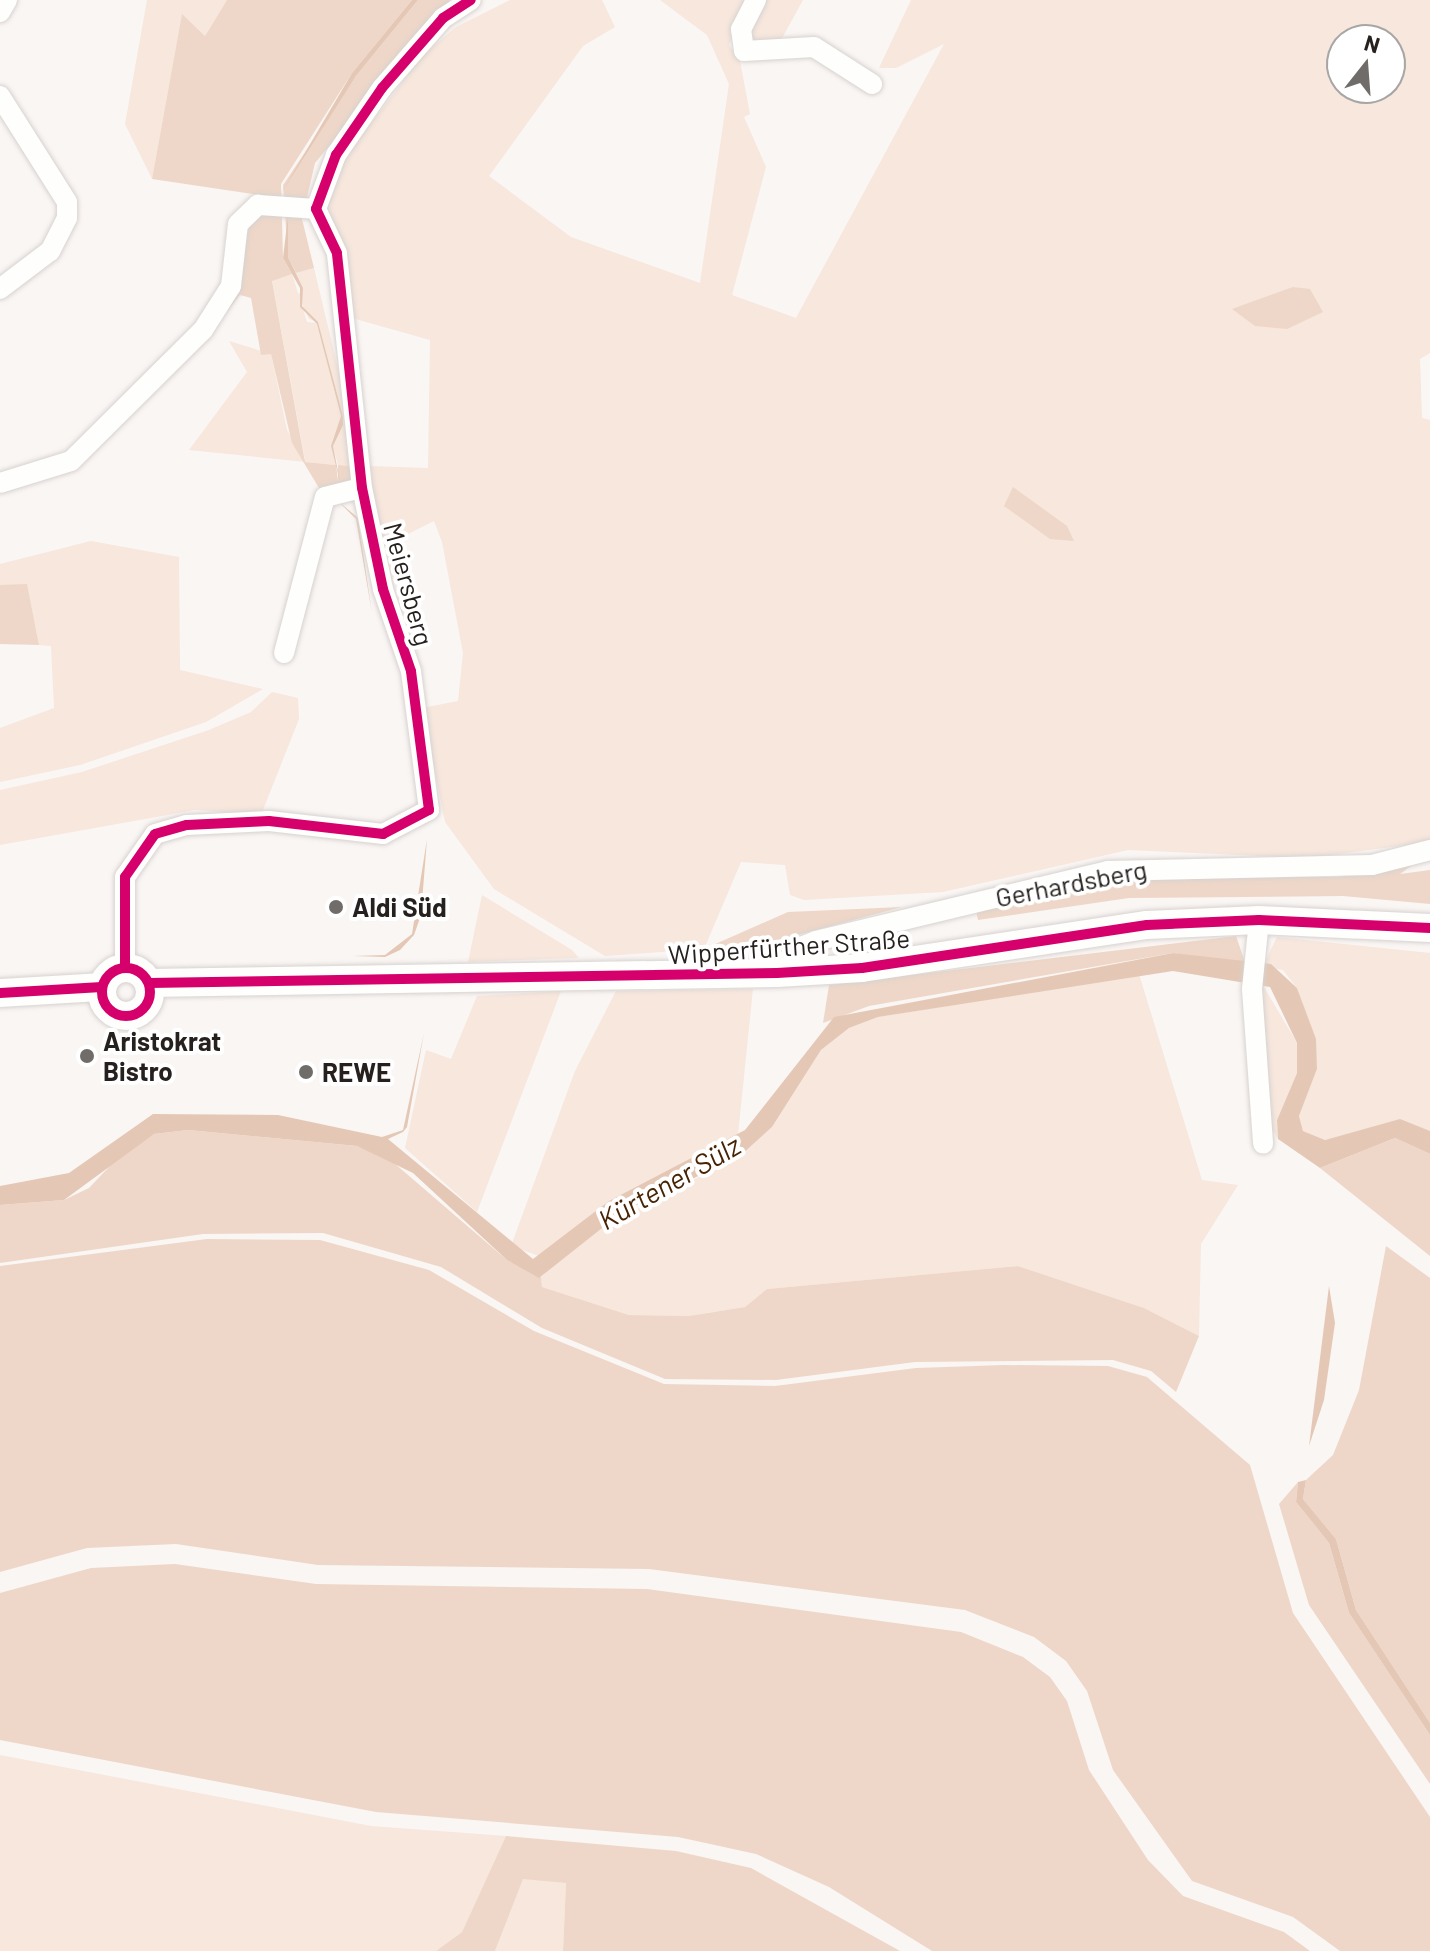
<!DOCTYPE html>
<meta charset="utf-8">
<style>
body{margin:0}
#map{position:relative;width:1430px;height:1951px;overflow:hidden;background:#faf6f4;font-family:Barlow,sans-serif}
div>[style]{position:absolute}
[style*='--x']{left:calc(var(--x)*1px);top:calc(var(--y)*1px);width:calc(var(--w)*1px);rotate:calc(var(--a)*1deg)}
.green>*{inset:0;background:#f7e7dd}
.forest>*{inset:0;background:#eed7c8}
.water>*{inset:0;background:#e4c8b5}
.roads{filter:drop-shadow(0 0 2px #d7d2d0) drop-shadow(0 0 2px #d7d2d0)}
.minor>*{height:20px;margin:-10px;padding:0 10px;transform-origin:10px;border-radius:10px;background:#fefefd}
.secondary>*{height:28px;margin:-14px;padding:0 14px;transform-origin:14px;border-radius:14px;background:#fefefd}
.secondary>.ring{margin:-14px;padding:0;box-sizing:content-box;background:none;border:28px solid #fefefd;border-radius:50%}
.cycleway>*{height:10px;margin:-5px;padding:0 5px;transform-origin:5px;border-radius:5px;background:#d6006c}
.cycleway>.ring{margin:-5px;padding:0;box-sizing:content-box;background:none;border:10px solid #d6006c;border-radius:50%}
.dots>*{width:22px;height:22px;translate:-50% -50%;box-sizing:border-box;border:4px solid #fff;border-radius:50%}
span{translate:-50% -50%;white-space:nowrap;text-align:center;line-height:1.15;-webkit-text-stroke:8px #fff;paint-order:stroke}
.street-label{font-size:26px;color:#26211e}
.poi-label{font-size:26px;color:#26211e;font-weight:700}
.left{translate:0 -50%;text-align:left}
.water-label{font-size:28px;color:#472303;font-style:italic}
.north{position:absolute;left:1326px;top:24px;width:80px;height:80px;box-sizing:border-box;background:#fff;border:2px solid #a8a6a5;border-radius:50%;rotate:17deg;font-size:22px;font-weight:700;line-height:32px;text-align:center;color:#26211e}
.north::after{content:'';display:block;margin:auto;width:28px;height:36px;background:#706c69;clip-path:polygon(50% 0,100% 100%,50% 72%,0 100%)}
</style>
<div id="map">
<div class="green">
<i style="clip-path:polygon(147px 0,227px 0,205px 36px,182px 15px,152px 179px,125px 124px)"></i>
<i style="clip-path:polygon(evenodd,510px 0,602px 0,615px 27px,583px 46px,489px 176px,571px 237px,700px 283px,729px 84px,707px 35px,660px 0,747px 0,729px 45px,740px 61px,750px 114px,744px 117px,766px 167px,732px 295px,796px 318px,944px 44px,896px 68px,879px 68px,911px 0,1430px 0,1430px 353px,1420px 359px,1422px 418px,1430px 420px,1430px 842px,1307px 858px,1128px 850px,943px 892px,804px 900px,790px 895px,785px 865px,741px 862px,704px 949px,605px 956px,494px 889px,445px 822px,422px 708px,458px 701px,463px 653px,442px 542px,434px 521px,382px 547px,377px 530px,370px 466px,428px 468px,430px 340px,352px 318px,330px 239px,326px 197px,345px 158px,423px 55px,456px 27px,510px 0,1342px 40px,1390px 40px,1390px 88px,1342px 88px,1342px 40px)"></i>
<i style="clip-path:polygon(765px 0,803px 0,780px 42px,758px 48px,747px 37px)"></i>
<i style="clip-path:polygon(314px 268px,340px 377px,352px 466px,338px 465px,333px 446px,343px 416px,318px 322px,309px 319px,298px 295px,303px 288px,296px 273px)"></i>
<i style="clip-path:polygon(292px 274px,307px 322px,317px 323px,341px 416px,331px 446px,336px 465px,189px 450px,247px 372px,229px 341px,271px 354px,287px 430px,305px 460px,272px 280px)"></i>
<i style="clip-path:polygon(91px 541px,179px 557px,180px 670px,263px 689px,206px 722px,80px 765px,0 782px,0 728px,54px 708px,51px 646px,39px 645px,27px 585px,0 585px,0 564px)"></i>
<i style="clip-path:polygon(272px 692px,298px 698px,299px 719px,261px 815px,195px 810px,0 845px,0 790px,82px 772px,209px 730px,251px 712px)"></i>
<i style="clip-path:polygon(482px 895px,572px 950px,579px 958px,468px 962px)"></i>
<i style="clip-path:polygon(1277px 937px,1430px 953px,1430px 1131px,1400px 1120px,1325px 1140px,1303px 1131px,1299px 1116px,1317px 1069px,1315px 1039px,1297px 988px,1283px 970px,1263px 966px)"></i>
<i style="clip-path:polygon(1139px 974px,1202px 1180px,1238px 1185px,1201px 1244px,1199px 1336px,1144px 1308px,1018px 1266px,767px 1289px,745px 1307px,689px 1316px,629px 1315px,542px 1287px,541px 1277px,589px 1233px,740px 1156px,772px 1127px,821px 1050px,849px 1028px,878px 1017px)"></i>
<i style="clip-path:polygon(1261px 982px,1297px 1043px,1297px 1073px,1277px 1120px,1278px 1139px,1267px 1121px)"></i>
<i style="clip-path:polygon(753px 989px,738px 1135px,609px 1201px,542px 1257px,511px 1246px,575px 1071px,616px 991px)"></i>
<i style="clip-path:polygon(561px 991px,477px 1212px,405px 1148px,426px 1050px,451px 1059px,477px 996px)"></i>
<i style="clip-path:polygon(0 1755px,371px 1826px,506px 1836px,462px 1932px,436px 1951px,0 1951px)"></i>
<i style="clip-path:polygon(523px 1878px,566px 1883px,563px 1951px,495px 1951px)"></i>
</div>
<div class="forest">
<i style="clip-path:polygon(227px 0,412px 0,352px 73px,281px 184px,283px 258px,292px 274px,272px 281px,305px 462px,336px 465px,338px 481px,338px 465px,352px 466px,354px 478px,339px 487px,319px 488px,292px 443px,271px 354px,261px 355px,251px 298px,240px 295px,221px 319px,259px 195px,152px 179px,182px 14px,205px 36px)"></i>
<i style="clip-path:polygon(418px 0,450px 0,315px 163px,302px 219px,314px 268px,296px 273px,288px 257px,283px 185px,356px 76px)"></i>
<i style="clip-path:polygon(1293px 287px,1310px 289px,1323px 312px,1287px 329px,1255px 326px,1232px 309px)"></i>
<i style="clip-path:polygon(1013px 487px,1067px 526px,1074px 541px,1050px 539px,1004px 506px)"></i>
<i style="clip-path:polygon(27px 584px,39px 645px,0 644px,0 585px)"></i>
<i style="clip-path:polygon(1419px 860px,1400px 874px,1430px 870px,1430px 904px,1343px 896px,1129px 898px,978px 920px,976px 911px,1110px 878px,1339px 877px)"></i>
<i style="clip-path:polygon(902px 907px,760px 945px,704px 949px,788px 912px)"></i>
<i style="clip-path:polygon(1236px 936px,1246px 965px,1173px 953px,869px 1006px,823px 1023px,829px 985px)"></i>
<i style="clip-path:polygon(188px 1130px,357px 1146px,387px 1157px,507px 1260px,541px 1277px,542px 1287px,629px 1315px,689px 1316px,745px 1307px,767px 1289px,1018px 1266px,1144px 1308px,1199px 1336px,1176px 1392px,1151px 1371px,1113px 1360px,915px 1362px,776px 1380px,665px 1379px,542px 1328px,441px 1267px,323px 1233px,203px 1234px,0 1263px,0 1205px,64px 1200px,89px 1188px,126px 1149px,154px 1134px)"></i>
<i style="clip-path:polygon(1395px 1138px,1430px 1154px,1430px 1256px,1320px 1168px)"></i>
<i style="clip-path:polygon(207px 1239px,320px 1240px,429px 1270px,534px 1331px,664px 1384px,775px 1386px,916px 1368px,1004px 1365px,1108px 1366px,1147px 1377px,1250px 1465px,1293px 1613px,1430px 1817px,1430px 1951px,1340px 1951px,1293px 1917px,1192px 1881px,1113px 1770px,1087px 1691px,1066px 1661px,1034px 1637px,965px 1610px,649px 1569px,318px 1565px,176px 1544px,87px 1548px,0 1572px,0 1266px)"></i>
<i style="clip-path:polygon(1386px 1246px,1430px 1278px,1430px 1723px,1356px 1610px,1336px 1539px,1303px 1499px,1306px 1480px,1333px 1455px,1359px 1390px)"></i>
<i style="clip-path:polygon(1298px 1482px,1296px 1502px,1329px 1543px,1349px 1613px,1430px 1735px,1430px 1784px,1309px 1605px,1279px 1504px)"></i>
<i style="clip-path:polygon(175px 1564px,316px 1584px,647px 1589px,961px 1632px,1023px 1657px,1050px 1677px,1067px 1701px,1089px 1770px,1148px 1860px,1183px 1896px,1284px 1932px,1310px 1951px,932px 1951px,829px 1887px,756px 1854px,678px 1837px,376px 1812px,0 1740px,0 1593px,91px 1568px)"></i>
<i style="clip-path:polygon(506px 1836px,676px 1851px,751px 1868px,900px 1951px,563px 1951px,566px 1883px,523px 1879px,495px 1951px,436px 1951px,462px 1932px)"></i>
</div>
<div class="water">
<i style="clip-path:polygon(412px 0,418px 0,356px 76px,280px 195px,352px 73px)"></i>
<i style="clip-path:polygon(288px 216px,288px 257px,303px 288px,302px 306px,318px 322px,343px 416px,343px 425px,333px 446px,340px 482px,331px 446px,341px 416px,317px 324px,300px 307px,300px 288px,283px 258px)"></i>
<i style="clip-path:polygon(338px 501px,358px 518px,372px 613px,356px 519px)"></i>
<i style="clip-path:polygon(427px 839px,421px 915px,414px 935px,400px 950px,385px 957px,353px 956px,385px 955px,412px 934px)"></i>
<i style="clip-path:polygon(1173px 953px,1271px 964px,1297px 988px,1316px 1039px,1317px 1069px,1299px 1116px,1303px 1131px,1325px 1140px,1400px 1119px,1430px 1131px,1430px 1154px,1395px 1138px,1320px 1168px,1278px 1139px,1277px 1120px,1297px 1073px,1297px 1043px,1270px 987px,1173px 971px,878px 1017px,849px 1028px,821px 1050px,772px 1127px,740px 1156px,621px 1213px,539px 1278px,507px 1260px,413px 1173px,357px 1146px,188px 1130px,154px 1134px,64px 1200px,0 1205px,0 1186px,69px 1173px,153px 1114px,278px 1115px,382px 1137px,403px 1130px,424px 1033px,407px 1127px,403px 1132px,388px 1139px,533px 1259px,609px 1201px,745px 1130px,834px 1017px)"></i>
<i style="clip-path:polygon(1329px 1286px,1335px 1323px,1324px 1400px,1309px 1446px)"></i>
<i style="clip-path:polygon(1306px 1480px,1303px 1499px,1336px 1539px,1356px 1610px,1430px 1723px,1430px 1735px,1349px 1613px,1329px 1543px,1296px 1502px,1298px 1482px)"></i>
</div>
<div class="roads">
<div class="minor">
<i style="--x:756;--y:0;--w:33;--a:117"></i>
<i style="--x:741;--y:29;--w:22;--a:82"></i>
<i style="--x:744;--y:51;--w:70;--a:-3.3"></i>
<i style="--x:814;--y:47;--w:69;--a:32.5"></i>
<i style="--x:0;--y:12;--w:14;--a:-60"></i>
<i style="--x:0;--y:96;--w:125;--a:57.7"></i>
<i style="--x:67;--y:202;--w:16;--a:90"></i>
<i style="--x:67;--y:218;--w:37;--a:117"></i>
<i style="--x:50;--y:251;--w:63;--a:142.8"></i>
<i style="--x:0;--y:483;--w:74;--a:-17.2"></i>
<i style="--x:71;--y:461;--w:186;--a:-44.8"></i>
<i style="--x:203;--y:330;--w:52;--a:-57.5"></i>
<i style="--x:231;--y:286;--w:62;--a:-83.6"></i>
<i style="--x:238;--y:224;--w:28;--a:-44"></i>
<i style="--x:258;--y:205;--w:58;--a:3.9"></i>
<i style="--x:284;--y:653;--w:161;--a:-75.3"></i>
<i style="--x:325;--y:497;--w:38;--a:-14"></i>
<i style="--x:1259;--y:920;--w:69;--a:95.8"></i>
<i style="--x:1252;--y:989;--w:155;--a:85.9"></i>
<i style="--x:125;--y:968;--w:91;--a:-90"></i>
<i style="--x:125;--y:877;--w:52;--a:-55.1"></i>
<i style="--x:155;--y:834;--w:33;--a:-16"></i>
<i style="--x:187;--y:825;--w:82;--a:-2.8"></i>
<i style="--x:269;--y:821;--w:115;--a:6.5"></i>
<i style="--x:383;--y:834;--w:52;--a:-27.6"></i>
<i style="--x:429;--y:810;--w:140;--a:-97.4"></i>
<i style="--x:411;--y:671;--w:87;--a:-108.9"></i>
<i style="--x:383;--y:589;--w:103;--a:-101.7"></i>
<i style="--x:362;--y:488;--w:236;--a:-96.1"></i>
<i style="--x:337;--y:253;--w:49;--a:-115.5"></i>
<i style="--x:316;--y:209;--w:58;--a:-69.7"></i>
<i style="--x:336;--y:155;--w:81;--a:-55.5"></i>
<i style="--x:382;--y:88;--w:93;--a:-48.9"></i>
<i style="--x:443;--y:18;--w:33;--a:-33"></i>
<i style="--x:777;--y:973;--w:33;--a:-50"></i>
<i style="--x:798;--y:948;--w:19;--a:-21"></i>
<i style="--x:816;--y:941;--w:300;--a:-13.5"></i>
<i style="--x:1108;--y:871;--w:264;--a:-1.3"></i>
<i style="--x:1372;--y:865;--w:60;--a:-14.5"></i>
</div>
<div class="secondary">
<i class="ring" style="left:102px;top:968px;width:20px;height:20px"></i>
<i style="--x:149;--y:983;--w:628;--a:-0.91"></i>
<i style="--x:777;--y:973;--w:85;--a:-3.4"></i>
<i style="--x:862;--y:968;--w:288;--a:-8.6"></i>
<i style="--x:1147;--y:925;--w:112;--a:-2.6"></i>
<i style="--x:1259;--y:920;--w:171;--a:2.7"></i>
<i style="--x:0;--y:993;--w:102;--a:-3.4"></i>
</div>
</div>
<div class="cycleway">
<i style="--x:125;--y:968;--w:91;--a:-90"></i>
<i style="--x:125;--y:877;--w:52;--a:-55.1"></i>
<i style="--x:155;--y:834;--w:33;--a:-16"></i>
<i style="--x:187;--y:825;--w:82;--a:-2.8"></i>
<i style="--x:269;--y:821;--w:115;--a:6.5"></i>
<i style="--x:383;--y:834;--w:52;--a:-27.6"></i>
<i style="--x:429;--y:810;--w:140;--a:-97.4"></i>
<i style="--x:411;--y:671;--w:87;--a:-108.9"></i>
<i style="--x:383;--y:589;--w:103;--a:-101.7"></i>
<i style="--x:362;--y:488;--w:236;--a:-96.1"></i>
<i style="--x:337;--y:253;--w:49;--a:-115.5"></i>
<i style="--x:316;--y:209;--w:58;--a:-69.7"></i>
<i style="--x:336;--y:155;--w:81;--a:-55.5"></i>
<i style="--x:382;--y:88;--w:93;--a:-48.9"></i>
<i style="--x:443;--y:18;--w:33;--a:-33"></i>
<i class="ring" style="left:102px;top:968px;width:38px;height:38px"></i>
<i style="--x:149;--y:983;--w:628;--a:-0.91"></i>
<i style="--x:777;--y:973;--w:85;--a:-3.4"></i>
<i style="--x:862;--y:968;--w:288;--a:-8.6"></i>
<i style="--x:1147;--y:925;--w:112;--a:-2.6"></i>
<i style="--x:1259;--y:920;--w:171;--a:2.7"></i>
<i style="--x:0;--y:993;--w:102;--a:-3.4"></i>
</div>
<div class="dots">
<i style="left:336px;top:907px;background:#706c69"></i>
<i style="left:87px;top:1056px;background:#706c69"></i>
<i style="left:306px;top:1072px;background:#706c69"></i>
</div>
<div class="street-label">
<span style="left:409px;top:584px;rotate:75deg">Meiersberg</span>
<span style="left:1071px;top:883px;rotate:-11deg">Gerhardsberg</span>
<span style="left:789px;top:946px;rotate:-4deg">Wipperfürther Straße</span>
</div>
<div class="poi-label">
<span class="left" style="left:352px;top:907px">Aldi Süd</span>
<span class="left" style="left:103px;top:1056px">Aristokrat<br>Bistro</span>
<span class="left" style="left:322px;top:1072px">REWE</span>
</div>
<div class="water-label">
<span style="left:669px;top:1182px;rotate:-30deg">Kürtener Sülz</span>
</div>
<div class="north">N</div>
</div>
